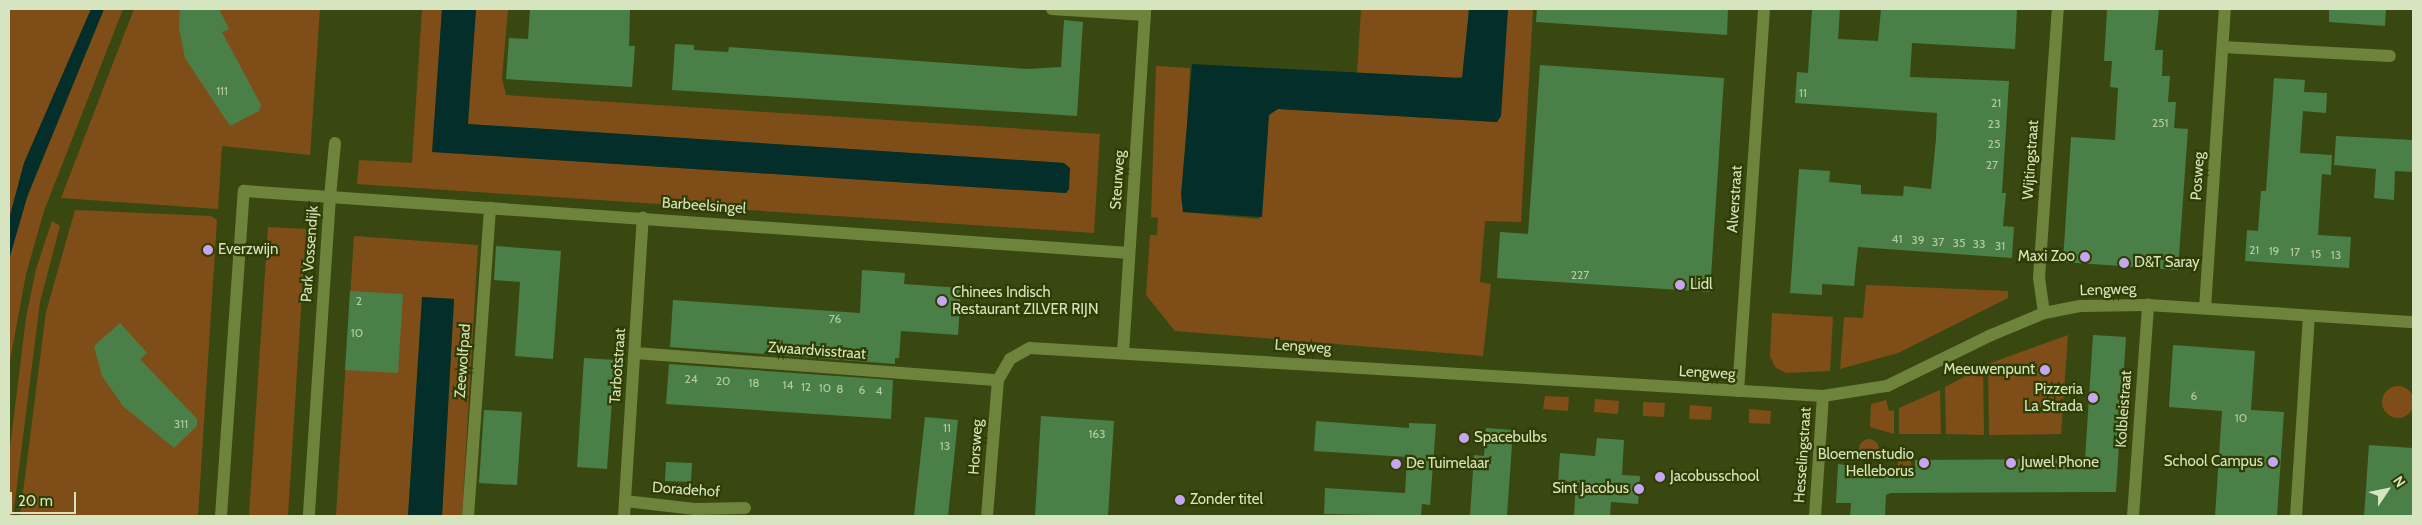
<!DOCTYPE html>
<style>
body{margin:0}
#map{position:relative;width:2422px;height:525px;overflow:hidden;background:#394810;font-family:Cabin,sans-serif}
div>[style]{position:absolute}
[style*='--x']{left:calc(var(--x)*1px);top:calc(var(--y)*1px);width:calc(var(--w)*1px);rotate:calc(var(--a)*1deg)}
.green>*{inset:0;background:#7f4e18}
.round{border-radius:50%}
.water>*{inset:0;background:#042e29}
.building>*{inset:0;background:#4a7f48}
.street>*{height:12px;margin:-6px;padding:0 6px;transform-origin:6px;border-radius:6px;background:#6e833b}
.dots>*{width:14px;height:14px;translate:-50% -50%;box-sizing:border-box;border:2px solid #2f3d02;border-radius:50%}
span{translate:-50% -50%;white-space:nowrap;text-align:center;line-height:1.15;-webkit-text-stroke:4.5px #2f3d02;paint-order:stroke}
.number-label{font-size:12px;color:#b4cba2}
.number-label span{-webkit-text-stroke-width:0}
.street-label{font-size:15px;color:#d7e4c0}
.poi-label{font-size:15px;color:#d7e4c0}
.left{translate:0 -50%;text-align:left}
.right{translate:-100% -50%;text-align:right}
.frame{position:absolute;inset:0;border:10px solid #d7e4c0;pointer-events:none}
.north{position:absolute;left:2362px;top:465px;width:50px;height:50px;-webkit-text-stroke:4px #2f3d02;paint-order:stroke;rotate:56deg;font-size:14px;font-weight:700;line-height:20px;text-align:center;color:#d7e4c0}
.north::after{content:'';display:block;margin:auto;width:18px;height:22px;background:#d7e4c0;clip-path:polygon(50% 0,100% 100%,50% 72%,0 100%)}
.scale{position:absolute;left:10px;top:492px;width:66px;height:22px;box-sizing:border-box;border:2px solid #d7e4c0;border-top:0;padding-left:6px;font-size:15px;line-height:18px;white-space:nowrap;color:#d7e4c0;-webkit-text-stroke:4px #2f3d02;paint-order:stroke}
</style>
<div id="map">
<div class="green">
<i style="clip-path:polygon(9px 9px,91px 9px,24px 163px,9px 219px)"></i>
<i style="clip-path:polygon(104px 9px,123px 9px,44px 211px,26px 274px,9px 366px,9px 260px,18px 220px)"></i>
<i style="clip-path:polygon(134px 9px,320px 9px,310px 155px,222px 146px,218px 209px,61px 198px)"></i>
<i style="clip-path:polygon(422px 9px,442px 9px,433px 152px,1066px 193px,1069px 189px,1064px 163px,467px 124px,476px 9px,508px 9px,502px 79px,506px 95px,1100px 134px,1094px 233px,357px 184px,359px 160px,412px 163px)"></i>
<i style="clip-path:polygon(1361px 9px,1469px 9px,1464px 76px,1452px 79px,1357px 74px)"></i>
<i style="clip-path:polygon(1508px 9px,1533px 9px,1521px 222px,1485px 221px,1480px 282px,1491px 284px,1483px 356px,1175px 331px,1146px 295px,1150px 235px,1157px 235px,1158px 218px,1151px 217px,1156px 66px,1190px 68px,1183px 212px,1259px 219px,1269px 114px,1278px 109px,1497px 122px)"></i>
<i style="clip-path:polygon(75px 210px,211px 216px,217px 220px,198px 516px,20px 516px,46px 312px)"></i>
<i style="clip-path:polygon(52px 221px,60px 226px,40px 302px,13px 516px,9px 516px,9px 456px,26px 318px,36px 269px)"></i>
<i style="clip-path:polygon(268px 227px,306px 229px,288px 516px,249px 516px)"></i>
<i style="clip-path:polygon(354px 236px,478px 245px,462px 516px,442px 516px,454px 299px,423px 297px,408px 516px,336px 516px)"></i>
<i style="clip-path:polygon(1866px 285px,2008px 291px,2008px 298px,1898px 353px,1840px 369px,1844px 317px,1863px 318px)"></i>
<i style="clip-path:polygon(1772px 313px,1833px 317px,1830px 371px,1786px 373px,1775px 367px,1770px 356px)"></i>
<i style="clip-path:polygon(2068px 335px,2061px 434px,1989px 435px,1988px 364px)"></i>
<i style="clip-path:polygon(1983px 367px,1984px 435px,1946px 434px,1945px 387px)"></i>
<i class="round" style="left:2382px;top:386px;width:32px;height:32px"></i>
<i style="clip-path:polygon(1940px 390px,1941px 434px,1899px 434px,1899px 408px)"></i>
<i style="clip-path:polygon(1545px 396px,1569px 397px,1568px 411px,1543px 409px)"></i>
<i style="clip-path:polygon(1595px 399px,1619px 401px,1618px 414px,1594px 412px)"></i>
<i style="clip-path:polygon(1886px 400px,1889px 411px,1894px 410px,1894px 434px,1870px 427px,1871px 404px)"></i>
<i style="clip-path:polygon(1643px 402px,1665px 403px,1664px 417px,1643px 416px)"></i>
<i style="clip-path:polygon(1690px 405px,1712px 407px,1711px 420px,1689px 419px)"></i>
<i style="clip-path:polygon(1749px 409px,1771px 411px,1770px 424px,1749px 423px)"></i>
<i class="round" style="left:1859px;top:439px;width:20px;height:20px"></i>
<i style="clip-path:polygon(1898px 449px,1911px 449px,1911px 477px,1898px 477px)"></i>
</div>
<div class="water">
<i style="clip-path:polygon(91px 9px,104px 9px,28px 194px,9px 260px,9px 219px,24px 163px)"></i>
<i style="clip-path:polygon(442px 9px,476px 9px,468px 124px,1064px 163px,1070px 168px,1069px 189px,1066px 193px,432px 152px)"></i>
<i style="clip-path:polygon(1469px 9px,1508px 9px,1501px 116px,1497px 122px,1278px 109px,1269px 115px,1262px 217px,1183px 212px,1181px 195px,1192px 64px,1462px 78px)"></i>
<i style="clip-path:polygon(422px 297px,454px 299px,442px 516px,408px 516px)"></i>
</div>
<div class="building">
<i style="clip-path:polygon(180px 9px,219px 9px,229px 29px,222px 32px,261px 105px,259px 111px,230px 126px,185px 58px,179px 28px)"></i>
<i style="clip-path:polygon(530px 9px,630px 10px,629px 46px,635px 46px,632px 87px,506px 79px,509px 38px,528px 39px)"></i>
<i style="clip-path:polygon(1537px 9px,1728px 9px,1727px 35px,1536px 22px)"></i>
<i style="clip-path:polygon(1812px 9px,1840px 9px,1838px 39px,1878px 41px,1881px 9px,2017px 9px,2015px 49px,1912px 43px,1910px 77px,2009px 81px,2002px 193px,2006px 193px,2003px 226px,2014px 227px,2012px 258px,1858px 247px,1854px 286px,1822px 284px,1822px 295px,1790px 293px,1799px 169px,1830px 171px,1829px 182px,1861px 185px,1861px 194px,1903px 196px,1904px 186px,1931px 189px,1936px 139px,1937px 113px,1795px 103px,1797px 72px,1808px 73px)"></i>
<i style="clip-path:polygon(2107px 9px,2159px 9px,2155px 50px,2163px 50px,2162px 76px,2170px 76px,2168px 102px,2176px 102px,2174px 128px,2188px 129px,2178px 270px,2063px 262px,2071px 137px,2115px 140px,2118px 88px,2110px 87px,2112px 61px,2104px 61px)"></i>
<i style="clip-path:polygon(2329px 9px,2386px 9px,2385px 26px,2329px 22px)"></i>
<i style="clip-path:polygon(1064px 20px,1083px 22px,1077px 116px,672px 90px,675px 44px,694px 45px,694px 50px,728px 52px,729px 47px,1027px 69px,1061px 67px)"></i>
<i style="clip-path:polygon(1540px 65px,1724px 78px,1710px 292px,1497px 278px,1500px 232px,1528px 234px)"></i>
<i style="clip-path:polygon(2274px 78px,2305px 80px,2304px 92px,2327px 93px,2326px 113px,2303px 111px,2300px 153px,2332px 155px,2331px 175px,2322px 174px,2318px 235px,2351px 237px,2349px 268px,2245px 261px,2247px 230px,2258px 231px,2261px 191px,2266px 191px)"></i>
<i style="clip-path:polygon(2336px 136px,2413px 140px,2413px 172px,2395px 171px,2394px 200px,2374px 198px,2376px 169px,2334px 165px)"></i>
<i style="clip-path:polygon(496px 246px,561px 251px,553px 359px,515px 356px,520px 282px,494px 280px)"></i>
<i style="clip-path:polygon(862px 270px,905px 273px,904px 284px,961px 288px,958px 335px,901px 331px,899px 358px,895px 358px,895px 364px,670px 347px,673px 300px,860px 313px)"></i>
<i style="clip-path:polygon(350px 291px,403px 294px,398px 373px,345px 370px)"></i>
<i style="clip-path:polygon(120px 323px,147px 353px,140px 359px,197px 419px,197px 426px,174px 448px,123px 406px,102px 376px,94px 346px)"></i>
<i style="clip-path:polygon(2093px 335px,2126px 337px,2116px 492px,1891px 493px,1886px 495px,1885px 516px,1850px 516px,1851px 503px,1836px 503px,1838px 464px,1915px 473px,1915px 460px,2085px 459px)"></i>
<i style="clip-path:polygon(2173px 345px,2255px 351px,2251px 410px,2284px 412px,2277px 516px,2215px 516px,2222px 411px,2169px 407px)"></i>
<i style="clip-path:polygon(584px 358px,615px 360px,607px 469px,577px 467px)"></i>
<i style="clip-path:polygon(669px 364px,893px 380px,891px 419px,666px 404px)"></i>
<i style="clip-path:polygon(484px 410px,522px 412px,517px 485px,479px 483px)"></i>
<i style="clip-path:polygon(1041px 416px,1114px 421px,1108px 516px,1035px 516px)"></i>
<i style="clip-path:polygon(925px 417px,958px 420px,948px 516px,914px 516px)"></i>
<i style="clip-path:polygon(1316px 421px,1409px 428px,1409px 423px,1436px 424px,1430px 505px,1422px 504px,1421px 516px,1324px 514px,1325px 488px,1405px 493px,1407px 457px,1314px 451px)"></i>
<i style="clip-path:polygon(1486px 428px,1513px 430px,1507px 516px,1470px 516px,1474px 455px,1484px 456px)"></i>
<i style="clip-path:polygon(1597px 438px,1624px 440px,1622px 475px,1640px 476px,1638px 504px,1611px 502px,1610px 516px,1574px 516px,1576px 482px,1558px 481px,1560px 453px,1595px 456px)"></i>
<i style="clip-path:polygon(2369px 445px,2413px 448px,2413px 516px,2364px 516px)"></i>
<i style="clip-path:polygon(666px 462px,692px 463px,691px 482px,665px 481px)"></i>
</div>
<div class="street">
<i style="--x:1052;--y:9;--w:93;--a:3.7"></i>
<i style="--x:2223;--y:47;--w:167;--a:3.1"></i>
<i style="--x:335;--y:143;--w:54;--a:95.3"></i>
<i style="--x:330;--y:197;--w:801;--a:4.01"></i>
<i style="--x:2205;--y:308;--w:300;--a:-86.2"></i>
<i style="--x:2044;--y:313;--w:35;--a:-98"></i>
<i style="--x:2039;--y:278;--w:270;--a:-86"></i>
<i style="--x:635;--y:353;--w:364;--a:4.3"></i>
<i style="--x:1123;--y:353;--w:345;--a:-86.3"></i>
<i style="--x:1738;--y:391;--w:383;--a:-86.1"></i>
<i style="--x:625;--y:501;--w:70;--a:6.5"></i>
<i style="--x:695;--y:509;--w:50;--a:-1.1"></i>
<i style="--x:221;--y:516;--w:326;--a:-86"></i>
<i style="--x:244;--y:191;--w:86;--a:4"></i>
<i style="--x:330;--y:197;--w:320;--a:93.8"></i>
<i style="--x:468;--y:516;--w:309;--a:-85.9"></i>
<i style="--x:624;--y:516;--w:299;--a:-86.4"></i>
<i style="--x:987;--y:516;--w:136;--a:-85.4"></i>
<i style="--x:998;--y:380;--w:24;--a:-60"></i>
<i style="--x:1010;--y:359;--w:23;--a:-29"></i>
<i style="--x:1030;--y:348;--w:794;--a:3.46"></i>
<i style="--x:1823;--y:396;--w:65;--a:-8.9"></i>
<i style="--x:1887;--y:386;--w:114;--a:-26.1"></i>
<i style="--x:1989;--y:336;--w:60;--a:-22.7"></i>
<i style="--x:2044;--y:313;--w:38;--a:-11"></i>
<i style="--x:2081;--y:306;--w:67;--a:-0.9"></i>
<i style="--x:2148;--y:305;--w:266;--a:3.7"></i>
<i style="--x:1815;--y:516;--w:120;--a:-86.2"></i>
<i style="--x:2133;--y:516;--w:212;--a:-85.9"></i>
<i style="--x:2296;--y:516;--w:199;--a:-86.3"></i>
</div>
<div class="dots">
<i style="left:208px;top:250px;background:#c6a6f0"></i>
<i style="left:2085px;top:257px;background:#c6a6f0"></i>
<i style="left:2124px;top:263px;background:#c6a6f0"></i>
<i style="left:1680px;top:285px;background:#c6a6f0"></i>
<i style="left:942px;top:301px;background:#c6a6f0"></i>
<i style="left:2045px;top:370px;background:#c6a6f0"></i>
<i style="left:2093px;top:398px;background:#c6a6f0"></i>
<i style="left:1464px;top:438px;background:#c6a6f0"></i>
<i style="left:2273px;top:462px;background:#c6a6f0"></i>
<i style="left:1924px;top:463px;background:#c6a6f0"></i>
<i style="left:2011px;top:463px;background:#c6a6f0"></i>
<i style="left:1396px;top:464px;background:#c6a6f0"></i>
<i style="left:1660px;top:477px;background:#c6a6f0"></i>
<i style="left:1639px;top:489px;background:#c6a6f0"></i>
<i style="left:1180px;top:500px;background:#c6a6f0"></i>
</div>
<div class="number-label">
<span style="left:222px;top:91px">111</span>
<span style="left:1803px;top:93px">11</span>
<span style="left:1996px;top:103px">21</span>
<span style="left:2160px;top:123px">251</span>
<span style="left:1994px;top:124px">23</span>
<span style="left:1994px;top:144px">25</span>
<span style="left:1992px;top:165px">27</span>
<span style="left:1897px;top:239px">41</span>
<span style="left:1918px;top:240px">39</span>
<span style="left:1938px;top:242px">37</span>
<span style="left:1959px;top:243px">35</span>
<span style="left:1979px;top:244px">33</span>
<span style="left:2000px;top:246px">31</span>
<span style="left:2254px;top:250px">21</span>
<span style="left:2274px;top:251px">19</span>
<span style="left:2295px;top:252px">17</span>
<span style="left:2316px;top:254px">15</span>
<span style="left:2336px;top:255px">13</span>
<span style="left:1580px;top:275px">227</span>
<span style="left:359px;top:301px">2</span>
<span style="left:835px;top:319px">76</span>
<span style="left:357px;top:333px">10</span>
<span style="left:691px;top:379px">24</span>
<span style="left:723px;top:381px">20</span>
<span style="left:754px;top:383px">18</span>
<span style="left:788px;top:385px">14</span>
<span style="left:806px;top:387px">12</span>
<span style="left:825px;top:388px">10</span>
<span style="left:840px;top:389px">8</span>
<span style="left:862px;top:390px">6</span>
<span style="left:879px;top:391px">4</span>
<span style="left:2194px;top:396px">6</span>
<span style="left:2241px;top:418px">10</span>
<span style="left:181px;top:424px">311</span>
<span style="left:947px;top:428px">11</span>
<span style="left:1097px;top:434px">163</span>
<span style="left:945px;top:446px">13</span>
</div>
<div class="street-label">
<span style="left:2031px;top:160px;rotate:-86deg">Wijtingstraat</span>
<span style="left:2198px;top:176px;rotate:-86deg">Posweg</span>
<span style="left:1118px;top:180px;rotate:-86deg">Steurweg</span>
<span style="left:1735px;top:199px;rotate:-86deg">Alverstraat</span>
<span style="left:704px;top:206px;rotate:4deg">Barbeelsingel</span>
<span style="left:310px;top:254px;rotate:-86deg">Park Vossendijk</span>
<span style="left:2108px;top:290px;rotate:-2deg">Lengweg</span>
<span style="left:1303px;top:347px;rotate:4deg">Lengweg</span>
<span style="left:817px;top:351px;rotate:4deg">Zwaardvisstraat</span>
<span style="left:463px;top:361px;rotate:-86deg">Zeewolfpad</span>
<span style="left:618px;top:366px;rotate:-86deg">Tarbotstraat</span>
<span style="left:1707px;top:373px;rotate:3deg">Lengweg</span>
<span style="left:2124px;top:409px;rotate:-86deg">Kolbleistraat</span>
<span style="left:976px;top:447px;rotate:-86deg">Horsweg</span>
<span style="left:1803px;top:455px;rotate:-86deg">Hesselingstraat</span>
<span style="left:686px;top:490px;rotate:4deg">Doradehof</span>
</div>
<div class="poi-label">
<span class="left" style="left:218px;top:250px">Everzwijn</span>
<span class="right" style="left:2075px;top:257px">Maxi Zoo</span>
<span class="left" style="left:2134px;top:263px">D&amp;T Saray</span>
<span class="left" style="left:1690px;top:285px">Lidl</span>
<span class="left" style="left:952px;top:301px">Chinees Indisch<br>Restaurant ZILVER RIJN</span>
<span class="right" style="left:2035px;top:370px">Meeuwenpunt</span>
<span class="right" style="left:2083px;top:398px">Pizzeria<br>La Strada</span>
<span class="left" style="left:1474px;top:438px">Spacebulbs</span>
<span class="right" style="left:1914px;top:463px">Bloemenstudio<br>Helleborus</span>
<span class="right" style="left:2263px;top:462px">School Campus</span>
<span class="left" style="left:2021px;top:463px">Juwel Phone</span>
<span class="left" style="left:1406px;top:464px">De Tuimelaar</span>
<span class="left" style="left:1670px;top:477px">Jacobusschool</span>
<span class="right" style="left:1629px;top:489px">Sint Jacobus</span>
<span class="left" style="left:1190px;top:500px">Zonder titel</span>
</div>
<div class="frame"></div>
<div class="north">N</div>
<div class="scale">20 m</div>
</div>
